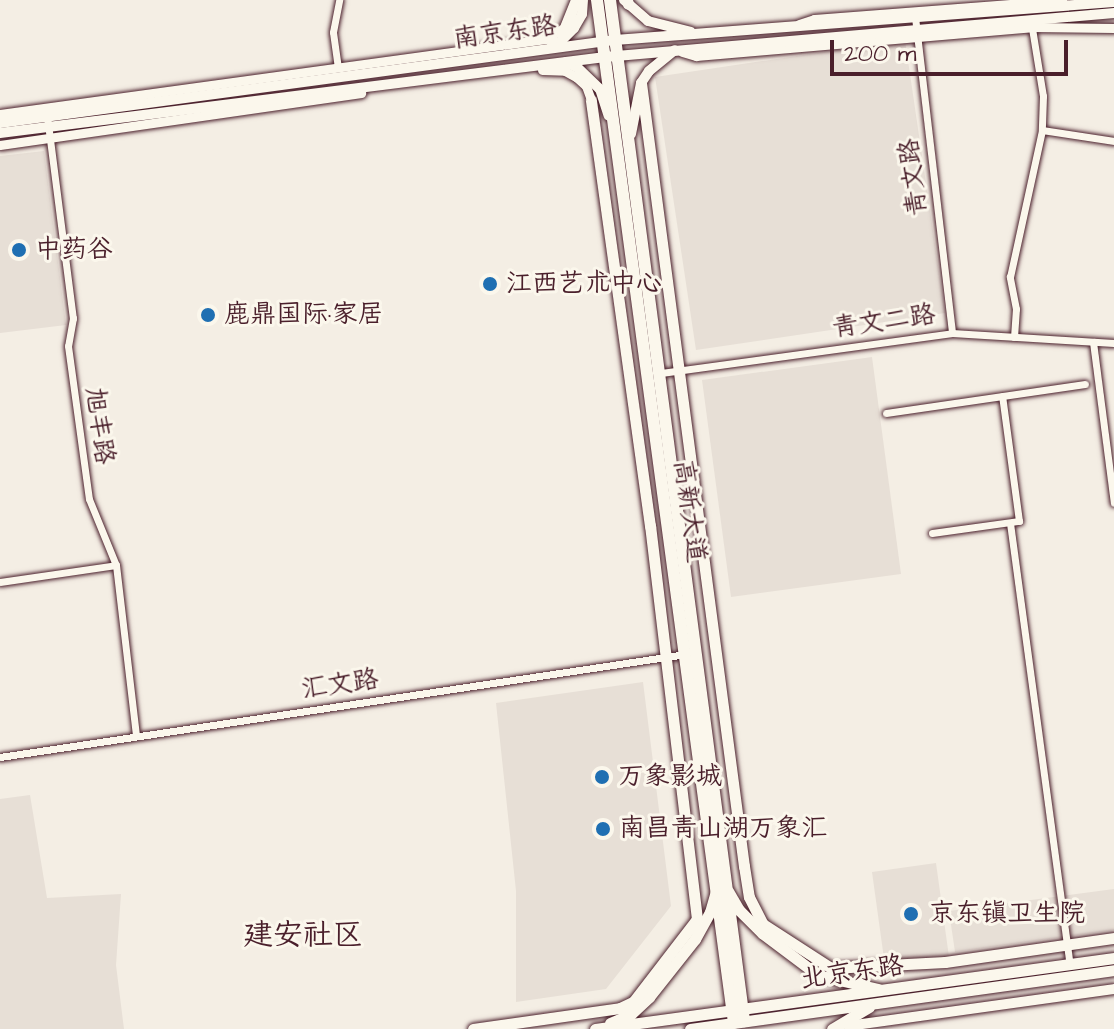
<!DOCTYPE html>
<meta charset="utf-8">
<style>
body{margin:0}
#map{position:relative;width:1114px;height:1029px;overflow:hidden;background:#f4eee4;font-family:"Architects Daughter","LXGW WenKai TC",sans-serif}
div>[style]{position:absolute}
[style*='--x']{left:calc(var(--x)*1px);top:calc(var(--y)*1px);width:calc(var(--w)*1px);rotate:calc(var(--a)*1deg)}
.built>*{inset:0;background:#e7dfd6}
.roads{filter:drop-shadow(0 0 2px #4a1f2b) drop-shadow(0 0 2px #4a1f2b)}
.minor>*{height:7px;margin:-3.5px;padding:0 3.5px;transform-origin:3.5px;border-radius:3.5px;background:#fbf7ec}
.tertiary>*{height:9px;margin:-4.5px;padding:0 4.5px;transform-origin:4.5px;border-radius:4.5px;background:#fbf7ec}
.secondary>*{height:10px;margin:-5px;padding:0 5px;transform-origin:5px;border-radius:5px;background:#fbf7ec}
.primary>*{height:11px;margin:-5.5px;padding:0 5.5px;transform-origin:5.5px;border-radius:5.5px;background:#fbf7ec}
.trunk>*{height:12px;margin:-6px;padding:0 6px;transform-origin:6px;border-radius:6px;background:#fbf7ec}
.dots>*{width:22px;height:22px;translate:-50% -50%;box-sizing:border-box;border:4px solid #fbf7ec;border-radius:50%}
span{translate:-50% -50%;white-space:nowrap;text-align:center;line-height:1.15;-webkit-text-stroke:6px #fbf7ec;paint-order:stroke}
.street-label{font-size:26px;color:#4a1f2b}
.poi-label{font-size:26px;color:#4a1f2b}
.left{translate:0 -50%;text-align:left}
.quarter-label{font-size:30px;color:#4a1f2b}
.scale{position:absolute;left:830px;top:40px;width:238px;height:36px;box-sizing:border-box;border:4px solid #4a1f2b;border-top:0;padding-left:10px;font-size:24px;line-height:28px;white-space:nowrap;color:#4a1f2b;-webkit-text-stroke:6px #fbf7ec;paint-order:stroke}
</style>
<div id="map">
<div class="built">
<i style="clip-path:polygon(905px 40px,945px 313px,696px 350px,655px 77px)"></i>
<i style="clip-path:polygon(44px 151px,66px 325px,0 333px,0 156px)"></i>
<i style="clip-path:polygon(872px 357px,901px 574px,731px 597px,702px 380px)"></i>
<i style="clip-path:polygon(643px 682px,671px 906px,606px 989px,516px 1002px,516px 891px,496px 703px)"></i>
<i style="clip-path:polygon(30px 795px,47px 898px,121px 894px,116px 965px,124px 1029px,0 1029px,0 799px)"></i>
<i style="clip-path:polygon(936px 863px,949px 957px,885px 966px,872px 872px)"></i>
<i style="clip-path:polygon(1114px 889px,1114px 930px,955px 952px,949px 911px)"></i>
</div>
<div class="roads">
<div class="minor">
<i style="--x:915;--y:17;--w:318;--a:83.3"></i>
<i style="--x:1031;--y:22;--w:75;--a:80.8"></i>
<i style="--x:1043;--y:96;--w:34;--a:92"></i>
<i style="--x:1042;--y:130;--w:73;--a:8.7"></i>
<i style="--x:338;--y:68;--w:36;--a:-98"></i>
<i style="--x:333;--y:32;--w:33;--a:-79"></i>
<i style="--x:47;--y:116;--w:204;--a:82.7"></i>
<i style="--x:73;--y:318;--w:28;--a:100"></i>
<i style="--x:68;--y:346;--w:154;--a:82.2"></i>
<i style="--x:89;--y:499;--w:71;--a:67.8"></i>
<i style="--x:116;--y:565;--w:172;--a:83.3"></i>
<i style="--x:1014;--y:337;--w:28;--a:-86"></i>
<i style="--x:1016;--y:309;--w:33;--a:-101"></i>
<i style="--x:1010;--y:277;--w:150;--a:-77.7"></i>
<i style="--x:1093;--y:342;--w:162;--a:82.6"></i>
<i style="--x:661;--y:373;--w:294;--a:-7.8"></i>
<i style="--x:952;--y:333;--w:162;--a:3.5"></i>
<i style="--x:886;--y:413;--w:201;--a:-8.3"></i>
<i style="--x:1010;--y:523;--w:445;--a:82.3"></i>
<i style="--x:932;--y:533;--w:88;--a:-7.9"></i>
<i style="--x:1019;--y:521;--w:126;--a:-97.7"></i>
<i style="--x:0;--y:582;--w:117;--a:-8.3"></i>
<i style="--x:0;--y:757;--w:694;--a:-8.54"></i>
</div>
<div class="tertiary">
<i style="--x:799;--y:24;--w:16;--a:-18"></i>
<i style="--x:814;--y:19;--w:249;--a:-4.4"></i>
<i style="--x:682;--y:52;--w:15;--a:16"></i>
<i style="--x:696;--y:56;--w:337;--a:-4.9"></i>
<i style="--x:1032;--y:27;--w:82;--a:0.7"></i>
<i style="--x:542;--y:70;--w:23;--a:2"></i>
<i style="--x:565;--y:71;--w:13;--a:29"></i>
<i style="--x:576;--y:77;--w:13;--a:42"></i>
<i style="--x:586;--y:86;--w:15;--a:70"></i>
<i style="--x:0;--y:114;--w:551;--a:-7.82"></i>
<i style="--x:546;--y:39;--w:22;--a:-32"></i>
<i style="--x:0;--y:145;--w:365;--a:-8.2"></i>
</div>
<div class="secondary">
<i style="--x:624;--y:0;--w:32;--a:41"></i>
<i style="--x:648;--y:21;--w:44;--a:14.3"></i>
<i style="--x:552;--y:45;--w:9;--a:-21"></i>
<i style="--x:560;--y:42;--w:20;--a:-45"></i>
<i style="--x:574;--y:28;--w:16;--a:-60"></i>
<i style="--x:582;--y:14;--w:14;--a:-86"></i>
<i style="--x:566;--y:62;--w:13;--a:27"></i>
<i style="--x:578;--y:68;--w:30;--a:44"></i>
<i style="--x:600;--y:89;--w:28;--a:72"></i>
<i style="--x:0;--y:123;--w:621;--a:-7.69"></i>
<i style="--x:615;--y:40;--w:500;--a:-4.35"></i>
<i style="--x:0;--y:133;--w:610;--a:-7.16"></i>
<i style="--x:605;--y:57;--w:511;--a:-4.94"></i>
<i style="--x:631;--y:134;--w:52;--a:-78.9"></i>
<i style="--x:641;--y:83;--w:14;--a:-56"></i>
<i style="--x:649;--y:71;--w:33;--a:-39"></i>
<i style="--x:849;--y:1029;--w:7;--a:-34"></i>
<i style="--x:855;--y:1025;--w:261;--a:-7.9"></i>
</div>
<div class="primary">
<i style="--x:627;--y:0;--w:4;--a:76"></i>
<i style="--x:565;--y:27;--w:29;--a:-68"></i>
<i style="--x:641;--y:83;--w:790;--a:82.51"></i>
<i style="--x:744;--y:866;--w:31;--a:81"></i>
<i style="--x:749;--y:897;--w:30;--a:63"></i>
<i style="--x:763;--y:924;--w:81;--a:32.9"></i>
<i style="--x:831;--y:968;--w:114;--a:-3"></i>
<i style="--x:945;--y:962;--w:171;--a:-8.1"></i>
<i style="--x:728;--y:891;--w:22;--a:60"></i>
<i style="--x:739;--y:910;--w:33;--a:45"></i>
<i style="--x:762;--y:933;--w:70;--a:36.9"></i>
<i style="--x:818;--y:975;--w:62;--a:13.1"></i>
<i style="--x:610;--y:1023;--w:23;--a:-23"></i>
<i style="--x:631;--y:1014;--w:25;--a:-43"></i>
<i style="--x:649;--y:997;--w:74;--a:-51.6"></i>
<i style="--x:695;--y:939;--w:31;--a:-61"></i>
<i style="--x:710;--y:912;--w:22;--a:-74"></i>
<i style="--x:473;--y:1029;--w:148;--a:-8.1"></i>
<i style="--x:620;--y:1008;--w:14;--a:-25"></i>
<i style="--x:633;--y:1002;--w:105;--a:-52.4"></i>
<i style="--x:697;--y:919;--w:396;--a:-96.8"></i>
<i style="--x:650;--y:526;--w:430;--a:-97.9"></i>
<i style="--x:595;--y:1029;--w:524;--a:-7.79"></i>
<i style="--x:690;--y:1029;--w:428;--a:-7.9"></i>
<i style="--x:832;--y:1029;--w:43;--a:-30.7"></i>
</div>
<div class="trunk">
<i style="--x:597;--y:0;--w:1032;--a:82.37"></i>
<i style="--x:610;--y:0;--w:1030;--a:82.52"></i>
</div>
</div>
<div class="dots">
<i style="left:19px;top:250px;background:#1f6fb2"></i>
<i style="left:490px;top:284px;background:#1f6fb2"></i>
<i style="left:208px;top:315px;background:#1f6fb2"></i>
<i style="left:602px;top:777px;background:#1f6fb2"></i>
<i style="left:603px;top:829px;background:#1f6fb2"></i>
<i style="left:911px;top:914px;background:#1f6fb2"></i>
</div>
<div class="street-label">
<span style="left:505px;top:33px;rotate:-8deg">南京东路</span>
<span style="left:914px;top:177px;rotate:-97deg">青文路</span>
<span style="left:884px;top:322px;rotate:-8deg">青文二路</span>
<span style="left:99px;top:426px;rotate:82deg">旭丰路</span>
<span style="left:689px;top:511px;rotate:82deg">高新大道</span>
<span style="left:340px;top:685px;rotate:-8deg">汇文路</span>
<span style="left:852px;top:973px;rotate:-8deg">北京东路</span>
</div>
<div class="poi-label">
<span class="left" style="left:35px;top:250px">中药谷</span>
<span class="left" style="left:506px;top:284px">江西艺术中心</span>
<span class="left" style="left:224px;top:315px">鹿鼎国际·家居</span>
<span class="left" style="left:618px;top:777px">万象影城</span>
<span class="left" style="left:619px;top:829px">南昌青山湖万象汇</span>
<span class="left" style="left:929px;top:914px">京东镇卫生院</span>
</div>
<div class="quarter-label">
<span style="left:303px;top:935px">建安社区</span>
</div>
<div class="scale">200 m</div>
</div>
